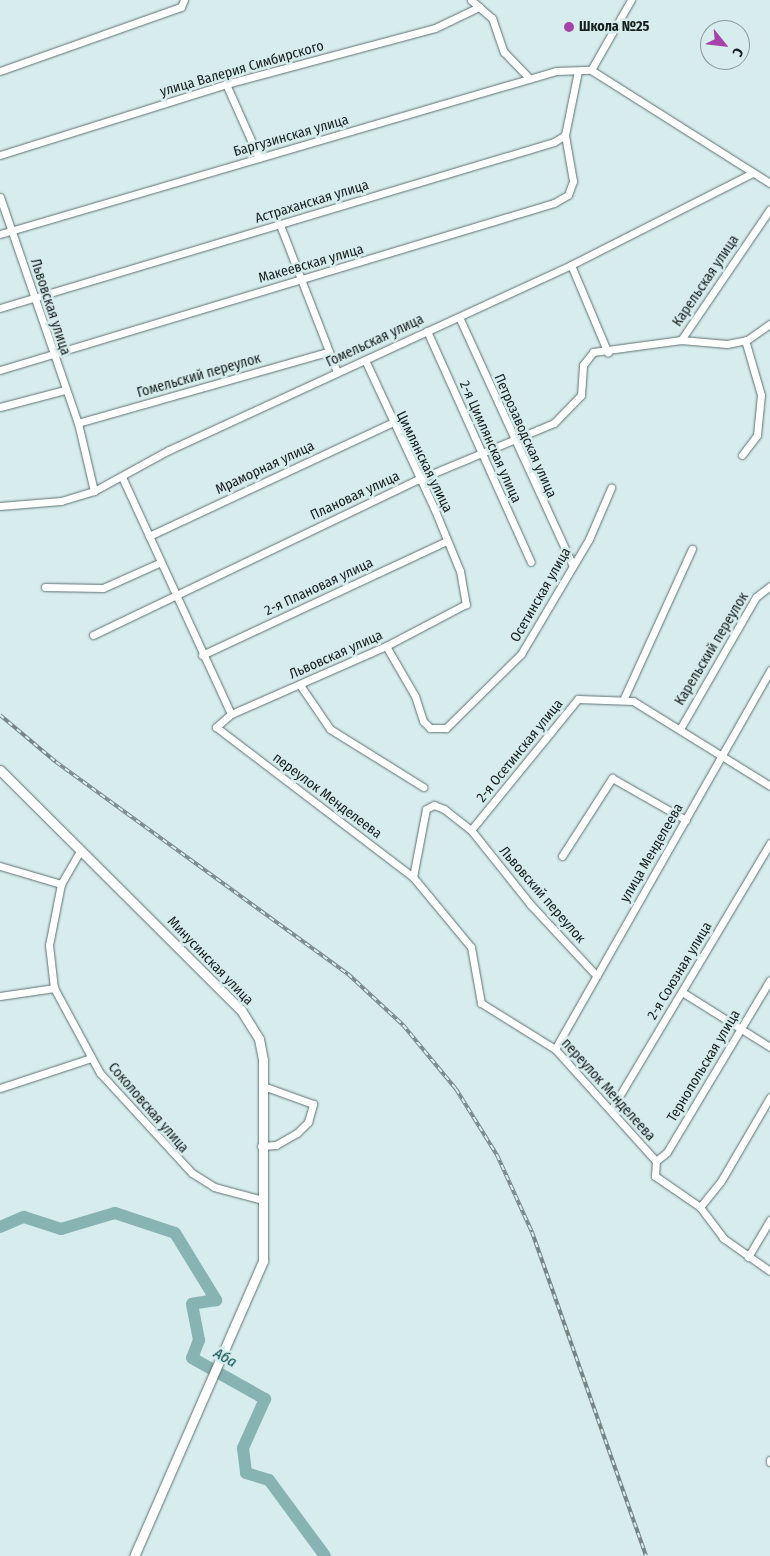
<!DOCTYPE html>
<meta charset="utf-8">
<style>
body{margin:0}
#map{position:relative;width:770px;height:1556px;overflow:hidden;background:#d7ecec;font-family:"Fira Sans Condensed",sans-serif}
div>[style]{position:absolute}
[style*='--x']{left:calc(var(--x)*1px);top:calc(var(--y)*1px);width:calc(var(--w)*1px);rotate:calc(var(--a)*1deg)}
.river>*{height:12px;margin:-6px;padding:0 6px;transform-origin:6px;border-radius:6px;background:#87b3b3}
.roads{filter:drop-shadow(0 0 1px #5e7171) drop-shadow(0 0 1px #5e7171)}
.minor>*{height:7px;margin:-3.5px;padding:0 3.5px;transform-origin:3.5px;border-radius:3.5px;background:#fff}
.major>*{height:9px;margin:-4.5px;padding:0 4.5px;transform-origin:4.5px;border-radius:4.5px;background:#fff}
.rail>*{height:4px;margin-top:-2px;transform-origin:0;background:repeating-linear-gradient(90deg,#d7ecec 0 5.5px,#778585 0 11px);box-sizing:border-box;border-block:1px solid #778585}
.dots>*{width:14px;height:14px;translate:-50% -50%;box-sizing:border-box;border:2px solid #d7ecec;border-radius:50%}
span{translate:-50% -50%;white-space:nowrap;text-align:center;line-height:1.15;-webkit-text-stroke:5px #d7ecec;paint-order:stroke}
.poi-label{font-size:14px;color:#161d1d;font-weight:700}
.left{translate:0 -50%;text-align:left}
.street-label{font-size:14px;color:#161d1d}
.water-label{font-size:15px;color:#024949;font-style:italic}
.north{position:absolute;left:700px;top:20px;width:50px;height:50px;box-sizing:border-box;background:#d7ecec;border:1px solid #8a9999;border-radius:50%;rotate:119deg;font-size:14px;font-weight:700;line-height:20px;text-align:center;color:#161d1d}
.north::after{content:'';display:block;margin:auto;width:18px;height:22px;background:#a742a8;clip-path:polygon(50% 0,100% 100%,50% 72%,0 100%)}
</style>
<div id="map">
<div class="river">
<i style="--x:0;--y:1227;--w:26;--a:-23"></i>
<i style="--x:24;--y:1217;--w:39;--a:18"></i>
<i style="--x:61;--y:1229;--w:56;--a:-16.5"></i>
<i style="--x:115;--y:1213;--w:63;--a:18.4"></i>
<i style="--x:175;--y:1233;--w:79;--a:58.5"></i>
<i style="--x:216;--y:1300;--w:24;--a:171"></i>
<i style="--x:192;--y:1304;--w:37;--a:79"></i>
<i style="--x:199;--y:1340;--w:19;--a:111"></i>
<i style="--x:192;--y:1358;--w:84;--a:29.3"></i>
<i style="--x:265;--y:1399;--w:54;--a:114.2"></i>
<i style="--x:243;--y:1448;--w:25;--a:83"></i>
<i style="--x:246;--y:1473;--w:24;--a:17"></i>
<i style="--x:269;--y:1480;--w:94;--a:53.6"></i>
</div>
<div class="roads">
<div class="minor">
<i style="--x:471;--y:0;--w:28;--a:41"></i>
<i style="--x:492;--y:18;--w:36;--a:71"></i>
<i style="--x:504;--y:52;--w:33;--a:46"></i>
<i style="--x:591;--y:70;--w:81;--a:-60.3"></i>
<i style="--x:0;--y:71;--w:192;--a:-19.5"></i>
<i style="--x:181;--y:7;--w:8;--a:-67"></i>
<i style="--x:226;--y:84;--w:81;--a:66"></i>
<i style="--x:0;--y:155;--w:237;--a:-17.4"></i>
<i style="--x:226;--y:84;--w:216;--a:-15"></i>
<i style="--x:435;--y:28;--w:49;--a:-25.5"></i>
<i style="--x:0;--y:197;--w:239;--a:71"></i>
<i style="--x:78;--y:423;--w:70;--a:76.8"></i>
<i style="--x:280;--y:225;--w:158;--a:68.8"></i>
<i style="--x:0;--y:234;--w:579;--a:-16.34"></i>
<i style="--x:556;--y:71;--w:35;--a:-2"></i>
<i style="--x:591;--y:70;--w:212;--a:32.3"></i>
<i style="--x:571;--y:265;--w:95;--a:67.2"></i>
<i style="--x:0;--y:308;--w:578;--a:-16.68"></i>
<i style="--x:554;--y:142;--w:13;--a:-32"></i>
<i style="--x:565;--y:135;--w:65;--a:-78.5"></i>
<i style="--x:459;--y:317;--w:272;--a:65.4"></i>
<i style="--x:427;--y:331;--w:253;--a:65.8"></i>
<i style="--x:681;--y:340;--w:158;--a:-55.8"></i>
<i style="--x:365;--y:360;--w:163;--a:65"></i>
<i style="--x:434;--y:508;--w:68;--a:67.6"></i>
<i style="--x:460;--y:571;--w:34;--a:80"></i>
<i style="--x:466;--y:604;--w:90;--a:152.3"></i>
<i style="--x:386;--y:646;--w:169;--a:156.3"></i>
<i style="--x:231;--y:714;--w:20;--a:139"></i>
<i style="--x:216;--y:727;--w:248;--a:37.3"></i>
<i style="--x:413;--y:877;--w:91;--a:50.4"></i>
<i style="--x:471;--y:947;--w:57;--a:79.9"></i>
<i style="--x:481;--y:1003;--w:87;--a:31.9"></i>
<i style="--x:555;--y:1049;--w:151;--a:48"></i>
<i style="--x:656;--y:1161;--w:15;--a:94"></i>
<i style="--x:655;--y:1176;--w:55;--a:34.6"></i>
<i style="--x:700;--y:1207;--w:39;--a:53"></i>
<i style="--x:723;--y:1238;--w:57;--a:35.1"></i>
<i style="--x:0;--y:370;--w:579;--a:-16.78"></i>
<i style="--x:554;--y:203;--w:16;--a:-30"></i>
<i style="--x:568;--y:195;--w:15;--a:-70"></i>
<i style="--x:573;--y:181;--w:47;--a:-99.9"></i>
<i style="--x:0;--y:407;--w:67;--a:-14.7"></i>
<i style="--x:78;--y:423;--w:259;--a:-15.9"></i>
<i style="--x:742;--y:455;--w:25;--a:-53"></i>
<i style="--x:757;--y:435;--w:40;--a:-84.3"></i>
<i style="--x:761;--y:395;--w:57;--a:-106.2"></i>
<i style="--x:122;--y:477;--w:261;--a:65.3"></i>
<i style="--x:0;--y:506;--w:61;--a:-4.7"></i>
<i style="--x:61;--y:501;--w:34;--a:-17"></i>
<i style="--x:94;--y:491;--w:85;--a:-28.7"></i>
<i style="--x:169;--y:450;--w:443;--a:-24.7"></i>
<i style="--x:571;--y:265;--w:203;--a:-26.9"></i>
<i style="--x:149;--y:536;--w:267;--a:-25"></i>
<i style="--x:45;--y:587;--w:58;--a:1"></i>
<i style="--x:103;--y:588;--w:61;--a:-24.1"></i>
<i style="--x:93;--y:635;--w:359;--a:-25.6"></i>
<i style="--x:417;--y:480;--w:148;--a:-22.6"></i>
<i style="--x:554;--y:423;--w:39;--a:-46"></i>
<i style="--x:581;--y:395;--w:30;--a:-86"></i>
<i style="--x:583;--y:365;--w:16;--a:-52"></i>
<i style="--x:593;--y:352;--w:89;--a:-7.8"></i>
<i style="--x:681;--y:340;--w:46;--a:5"></i>
<i style="--x:727;--y:344;--w:20;--a:-11"></i>
<i style="--x:747;--y:340;--w:28;--a:-35"></i>
<i style="--x:386;--y:646;--w:58;--a:59.9"></i>
<i style="--x:415;--y:696;--w:26;--a:72"></i>
<i style="--x:423;--y:721;--w:10;--a:45"></i>
<i style="--x:430;--y:728;--w:16;--a:0"></i>
<i style="--x:446;--y:728;--w:105;--a:-44.6"></i>
<i style="--x:521;--y:654;--w:134;--a:-59.4"></i>
<i style="--x:589;--y:539;--w:56;--a:-66.7"></i>
<i style="--x:202;--y:655;--w:269;--a:-25"></i>
<i style="--x:300;--y:685;--w:53;--a:55.7"></i>
<i style="--x:330;--y:729;--w:110;--a:31.9"></i>
<i style="--x:624;--y:698;--w:164;--a:-65.5"></i>
<i style="--x:680;--y:729;--w:152;--a:-60.1"></i>
<i style="--x:756;--y:597;--w:18;--a:-38"></i>
<i style="--x:471;--y:830;--w:169;--a:-50.8"></i>
<i style="--x:578;--y:699;--w:55;--a:2.1"></i>
<i style="--x:633;--y:701;--w:161;--a:31.8"></i>
<i style="--x:562;--y:856;--w:93;--a:-57.3"></i>
<i style="--x:612;--y:778;--w:85;--a:29.6"></i>
<i style="--x:0;--y:866;--w:64;--a:16.4"></i>
<i style="--x:61;--y:884;--w:39;--a:-60"></i>
<i style="--x:413;--y:877;--w:69;--a:-79.2"></i>
<i style="--x:426;--y:809;--w:9;--a:-27"></i>
<i style="--x:434;--y:805;--w:11;--a:22"></i>
<i style="--x:444;--y:809;--w:34;--a:38"></i>
<i style="--x:471;--y:830;--w:95;--a:51.4"></i>
<i style="--x:530;--y:904;--w:98;--a:47.1"></i>
<i style="--x:61;--y:884;--w:62;--a:101.1"></i>
<i style="--x:49;--y:945;--w:43;--a:83.4"></i>
<i style="--x:54;--y:988;--w:97;--a:61.6"></i>
<i style="--x:100;--y:1073;--w:136;--a:47.4"></i>
<i style="--x:192;--y:1173;--w:26;--a:32"></i>
<i style="--x:214;--y:1187;--w:51;--a:14.9"></i>
<i style="--x:682;--y:992;--w:104;--a:32"></i>
<i style="--x:0;--y:996;--w:55;--a:-8.4"></i>
<i style="--x:555;--y:1049;--w:436;--a:-60.4"></i>
<i style="--x:0;--y:1088;--w:96;--a:-18.2"></i>
<i style="--x:611;--y:1110;--w:311;--a:-59.2"></i>
<i style="--x:261;--y:1146;--w:15;--a:-4"></i>
<i style="--x:276;--y:1145;--w:24;--a:-30"></i>
<i style="--x:297;--y:1133;--w:16;--a:-45"></i>
<i style="--x:308;--y:1122;--w:19;--a:-74"></i>
<i style="--x:313;--y:1104;--w:53;--a:-160.2"></i>
<i style="--x:656;--y:1161;--w:14;--a:-39"></i>
<i style="--x:667;--y:1152;--w:200;--a:-59.1"></i>
<i style="--x:700;--y:1207;--w:33;--a:-51"></i>
<i style="--x:721;--y:1181;--w:97;--a:-59.7"></i>
<i style="--x:748;--y:1257;--w:43;--a:-59.3"></i>
<i style="--x:770;--y:1460;--w:2;--a:90"></i>
</div>
<div class="major">
<i style="--x:0;--y:770;--w:340;--a:44.9"></i>
<i style="--x:241;--y:1010;--w:34;--a:58"></i>
<i style="--x:259;--y:1039;--w:21;--a:79"></i>
<i style="--x:263;--y:1060;--w:201;--a:90"></i>
<i style="--x:263;--y:1261;--w:322;--a:113.6"></i>
</div>
</div>
<div class="rail">
<i style="--x:0;--y:715;--w:73;--a:40"></i>
<i style="--x:56;--y:762;--w:361;--a:36"></i>
<i style="--x:348;--y:974;--w:75;--a:42.8"></i>
<i style="--x:403;--y:1025;--w:83;--a:50.4"></i>
<i style="--x:456;--y:1089;--w:78;--a:58.2"></i>
<i style="--x:497;--y:1155;--w:85;--a:65.6"></i>
<i style="--x:532;--y:1232;--w:343;--a:70.6"></i>
</div>
<div class="dots">
<i style="left:569px;top:27px;background:#a742a8"></i>
</div>
<div class="poi-label">
<span class="left" style="left:579px;top:27px">Школа №25</span>
</div>
<div class="street-label">
<span style="left:242px;top:69px;rotate:-16deg">улица Валерия Симбирского</span>
<span style="left:291px;top:136px;rotate:-16deg">Баргузинская улица</span>
<span style="left:312px;top:202px;rotate:-17deg">Астраханская улица</span>
<span style="left:311px;top:264px;rotate:-16deg">Макеевская улица</span>
<span style="left:706px;top:281px;rotate:-56deg">Карельская улица</span>
<span style="left:50px;top:307px;rotate:72deg">Львовская улица</span>
<span style="left:375px;top:341px;rotate:-25deg">Гомельская улица</span>
<span style="left:199px;top:376px;rotate:-16deg">Гомельский переулок</span>
<span style="left:525px;top:436px;rotate:66deg">Петрозаводская улица</span>
<span style="left:490px;top:442px;rotate:66deg">2-я Цимлянская улица</span>
<span style="left:424px;top:462px;rotate:64deg">Цимлянская улица</span>
<span style="left:265px;top:468px;rotate:-25deg">Мраморная улица</span>
<span style="left:355px;top:496px;rotate:-25deg">Плановая улица</span>
<span style="left:319px;top:587px;rotate:-25deg">2-я Плановая улица</span>
<span style="left:541px;top:595px;rotate:-60deg">Осетинская улица</span>
<span style="left:712px;top:649px;rotate:-59deg">Карельский переулок</span>
<span style="left:336px;top:655px;rotate:-24deg">Львовская улица</span>
<span style="left:520px;top:751px;rotate:-51deg">2-я Осетинская улица</span>
<span style="left:327px;top:796px;rotate:37deg">переулок Менделеева</span>
<span style="left:652px;top:853px;rotate:-60deg">улица Менделеева</span>
<span style="left:542px;top:895px;rotate:49deg">Львовский переулок</span>
<span style="left:210px;top:961px;rotate:46deg">Минусинская улица</span>
<span style="left:680px;top:971px;rotate:-59deg">2-я Союзная улица</span>
<span style="left:704px;top:1066px;rotate:-59deg">Тернопольская улица</span>
<span style="left:608px;top:1090px;rotate:48deg">переулок Менделеева</span>
<span style="left:148px;top:1108px;rotate:49deg">Соколовская улица</span>
</div>
<div class="water-label">
<span style="left:225px;top:1358px;rotate:29deg">Аба</span>
</div>
<div class="north">С</div>
</div>
